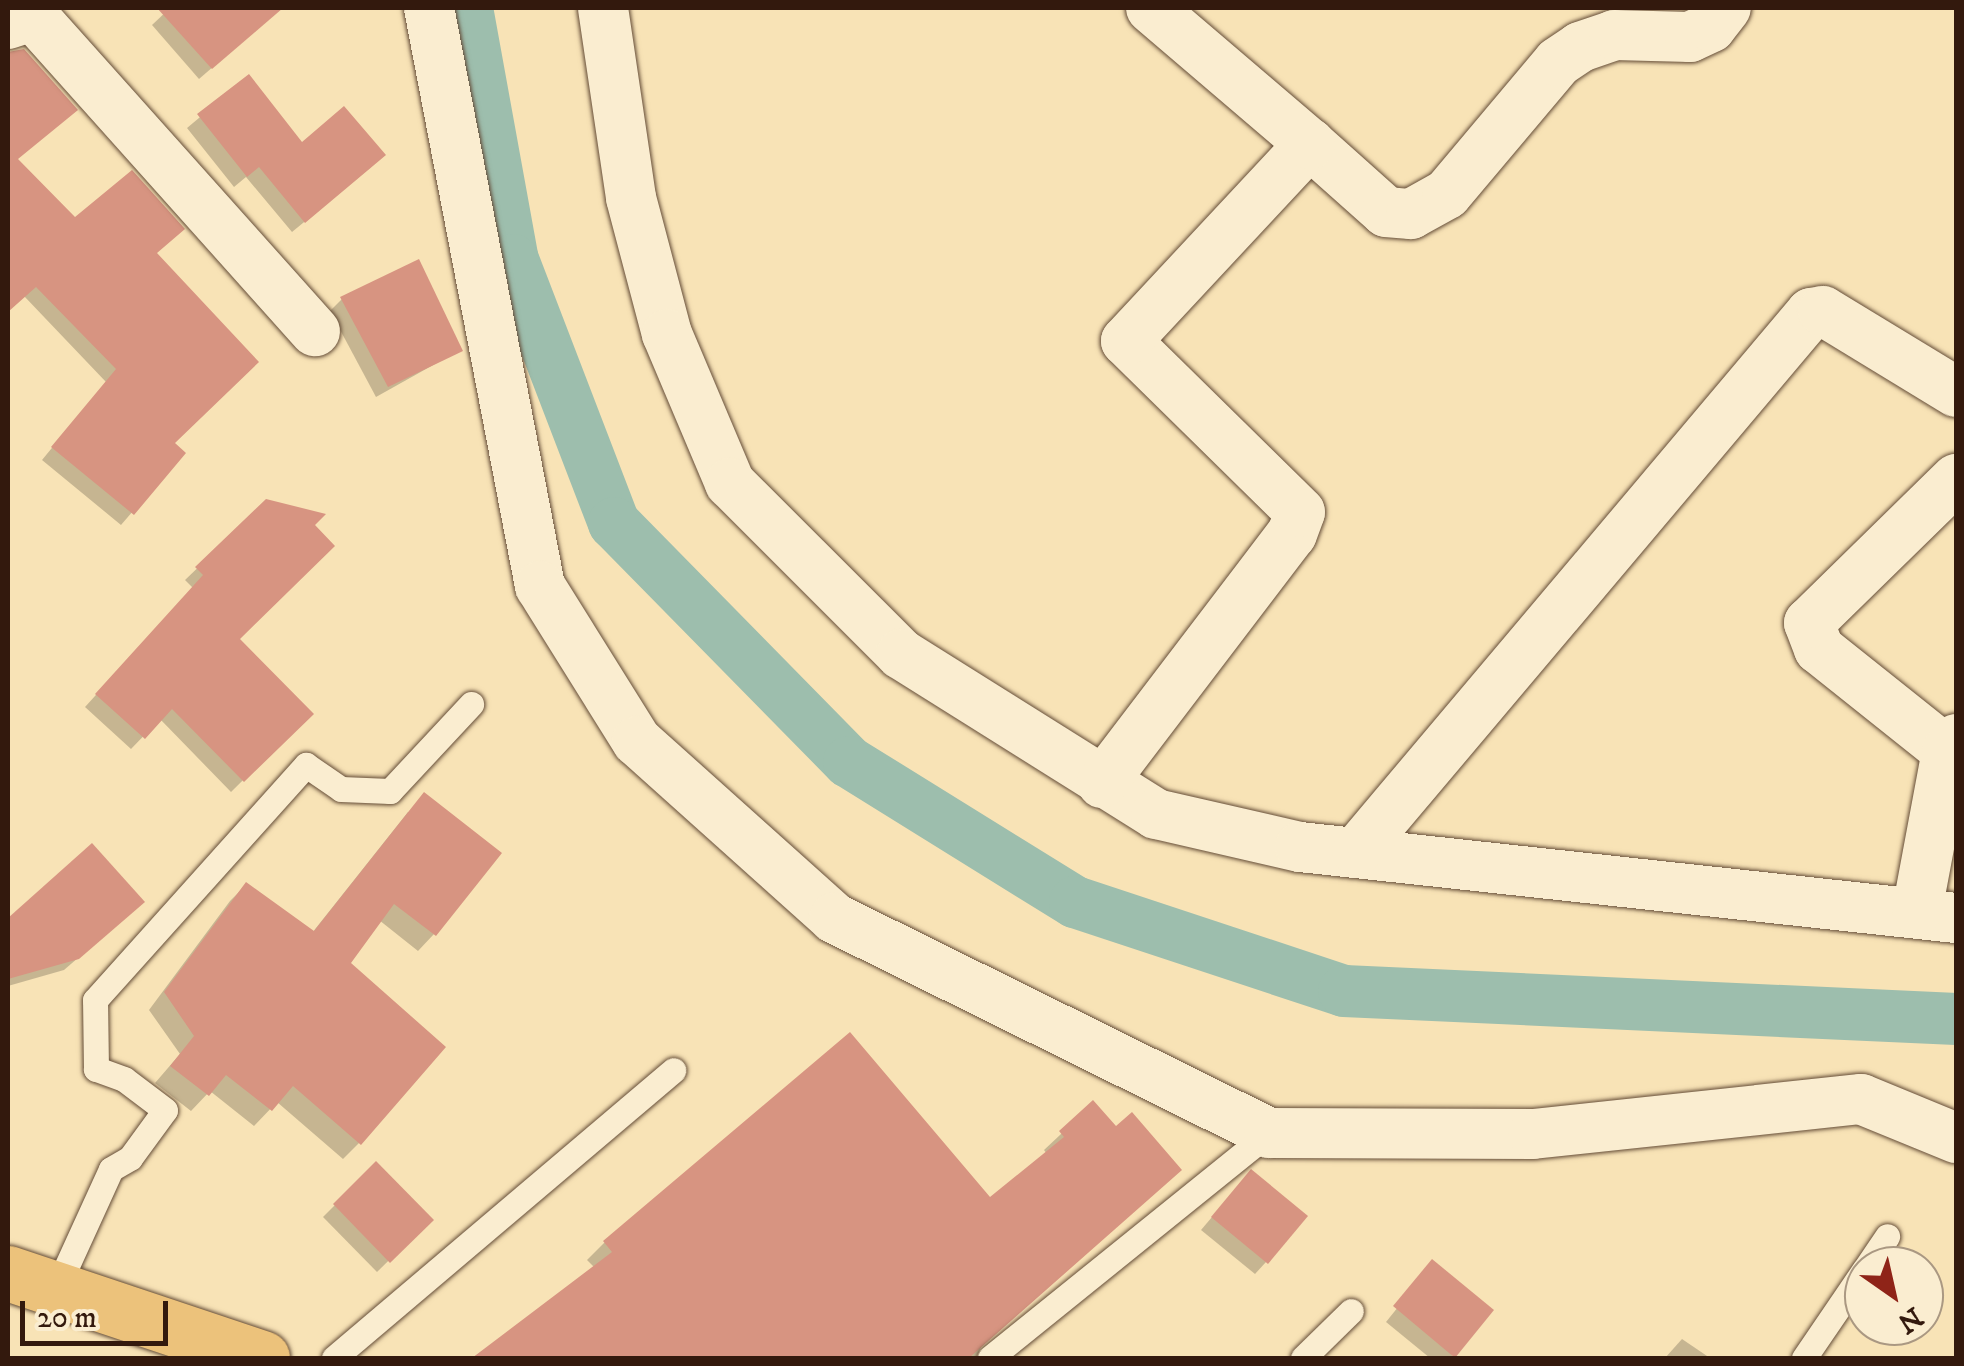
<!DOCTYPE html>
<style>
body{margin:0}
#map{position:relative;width:1964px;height:1366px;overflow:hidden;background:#f8e3b6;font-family:"IM FELL DW Pica",serif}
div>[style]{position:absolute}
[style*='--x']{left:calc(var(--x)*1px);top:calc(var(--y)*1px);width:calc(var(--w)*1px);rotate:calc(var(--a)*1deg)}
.shadow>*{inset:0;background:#0003}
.canal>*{height:52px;margin:-26px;padding:0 26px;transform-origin:26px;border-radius:26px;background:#9dbead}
.building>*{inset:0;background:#d79481}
.roads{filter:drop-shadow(0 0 2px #644c37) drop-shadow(0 0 2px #644c37)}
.lane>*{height:25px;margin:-12.5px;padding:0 12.5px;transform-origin:12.5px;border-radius:12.5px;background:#faedd0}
.street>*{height:50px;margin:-25px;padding:0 25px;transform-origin:25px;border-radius:25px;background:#faedd0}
.primary>*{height:55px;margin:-27.5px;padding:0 27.5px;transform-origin:27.5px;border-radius:27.5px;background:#ecc27b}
span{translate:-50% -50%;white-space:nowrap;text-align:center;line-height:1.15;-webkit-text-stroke:9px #faedd0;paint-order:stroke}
.frame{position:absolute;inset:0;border:10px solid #33190d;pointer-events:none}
.north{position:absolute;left:1844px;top:1246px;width:100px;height:100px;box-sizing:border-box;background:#faedd0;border:2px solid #aa9882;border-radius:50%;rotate:146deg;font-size:28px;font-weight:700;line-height:40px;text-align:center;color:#33190d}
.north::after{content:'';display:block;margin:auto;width:35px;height:45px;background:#8f2418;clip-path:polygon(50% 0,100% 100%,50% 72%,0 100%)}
.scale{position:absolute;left:20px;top:1301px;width:148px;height:45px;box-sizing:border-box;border:5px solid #33190d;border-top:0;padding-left:12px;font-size:30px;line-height:35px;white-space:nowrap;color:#33190d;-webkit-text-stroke:8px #faedd0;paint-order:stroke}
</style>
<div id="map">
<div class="shadow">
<i style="clip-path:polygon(170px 8px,281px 8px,199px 79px,152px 25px)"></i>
<i style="clip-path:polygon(23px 52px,16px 160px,75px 221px,154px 254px,171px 443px,183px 453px,121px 525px,42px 460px,106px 382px,24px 296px,8px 310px,8px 54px)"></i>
<i style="clip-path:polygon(248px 77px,302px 145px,371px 167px,292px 232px,246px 177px,234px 187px,187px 128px)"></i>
<i style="clip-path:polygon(342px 299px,460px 350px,376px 397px,330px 311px)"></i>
<i style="clip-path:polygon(266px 502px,237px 639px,310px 714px,231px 792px,160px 719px,131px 749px,85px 707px,193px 588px,185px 580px)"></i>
<i style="clip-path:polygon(408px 812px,434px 934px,418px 951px,379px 920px,347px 964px,359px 1143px,343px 1159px,277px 1102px,254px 1126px,210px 1091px,191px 1111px,155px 1083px,180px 1054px,149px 1010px,230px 901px,246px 885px,312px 933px)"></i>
<i style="clip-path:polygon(92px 846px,130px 913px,64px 970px,8px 986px,8px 921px)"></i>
<i style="clip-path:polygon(849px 1036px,989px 1200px,1047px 1154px,1044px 1150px,1093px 1104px,976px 1358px,481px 1358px,595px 1268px,587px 1260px,604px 1243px)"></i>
<i style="clip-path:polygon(376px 1164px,430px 1220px,377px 1272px,323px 1217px)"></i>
<i style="clip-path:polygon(1240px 1184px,1266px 1262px,1255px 1274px,1201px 1230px)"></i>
<i style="clip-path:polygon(1423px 1276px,1490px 1310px,1450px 1358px,1430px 1358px,1386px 1322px)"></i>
<i style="clip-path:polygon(1682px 1339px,1710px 1358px,1665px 1358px)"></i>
</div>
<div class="canal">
<i style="--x:467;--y:8;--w:256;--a:79.7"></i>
<i style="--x:513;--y:260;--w:282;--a:69"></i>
<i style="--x:614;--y:523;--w:335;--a:45.5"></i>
<i style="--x:849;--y:762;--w:266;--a:31.8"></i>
<i style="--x:1075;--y:902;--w:283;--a:18.3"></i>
<i style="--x:1344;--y:991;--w:613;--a:2.62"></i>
</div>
<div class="building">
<i style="clip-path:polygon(157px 8px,283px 8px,212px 69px)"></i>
<i style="clip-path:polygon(24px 49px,78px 110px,18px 159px,75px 217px,132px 170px,185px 229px,157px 253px,259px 362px,175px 443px,186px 453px,134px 515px,51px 447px,116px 369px,36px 287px,8px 312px,8px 52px)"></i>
<i style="clip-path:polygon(249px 74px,302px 142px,344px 106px,386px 155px,305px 223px,259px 167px,247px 177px,197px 114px)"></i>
<i style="clip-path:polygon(419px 259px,463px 351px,388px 387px,340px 297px)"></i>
<i style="clip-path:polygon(266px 499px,326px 514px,315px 525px,335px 546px,240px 639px,314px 714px,244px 782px,172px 709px,145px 739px,95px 694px,203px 575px,195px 567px)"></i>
<i style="clip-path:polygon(424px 792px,502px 853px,436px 936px,394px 904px,351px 963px,446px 1047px,361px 1145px,293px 1086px,272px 1111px,226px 1075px,209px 1096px,170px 1066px,194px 1036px,164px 992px,246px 882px,314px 931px)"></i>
<i style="clip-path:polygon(92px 843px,145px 902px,79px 959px,8px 979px,8px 918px)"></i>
<i style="clip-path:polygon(850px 1032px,990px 1197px,1064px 1137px,1059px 1131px,1093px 1100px,1116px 1126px,1132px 1112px,1182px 1170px,969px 1358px,472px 1358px,612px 1252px,603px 1241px)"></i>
<i style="clip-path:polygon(376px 1161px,434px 1220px,390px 1263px,333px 1204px)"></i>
<i style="clip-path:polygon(1251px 1169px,1308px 1216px,1268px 1264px,1211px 1217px)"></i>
<i style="clip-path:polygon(1432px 1259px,1494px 1310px,1455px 1358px,1393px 1306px)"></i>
</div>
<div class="roads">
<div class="lane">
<i style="--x:1867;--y:1266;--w:36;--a:-56"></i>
<i style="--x:54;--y:1294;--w:137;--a:-65.5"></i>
<i style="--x:111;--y:1169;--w:22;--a:-30"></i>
<i style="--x:130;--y:1158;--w:59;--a:-53.9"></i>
<i style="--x:165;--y:1110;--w:51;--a:-142.9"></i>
<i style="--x:124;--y:1079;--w:30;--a:-160"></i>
<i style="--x:96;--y:1069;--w:69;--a:-90.8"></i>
<i style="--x:95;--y:1000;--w:316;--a:-48.1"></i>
<i style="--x:306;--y:765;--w:42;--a:34.4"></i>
<i style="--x:341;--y:789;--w:49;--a:2.3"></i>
<i style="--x:390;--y:791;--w:119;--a:-47"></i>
<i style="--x:334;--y:1358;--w:445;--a:-40.3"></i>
<i style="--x:990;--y:1358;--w:358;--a:-38.9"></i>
<i style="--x:1303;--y:1358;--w:67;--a:-44.4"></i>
<i style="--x:1804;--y:1358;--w:107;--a:-55.7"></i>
</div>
<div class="street">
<i style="--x:429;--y:8;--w:589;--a:79.13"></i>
<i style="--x:540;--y:586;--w:183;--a:58"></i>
<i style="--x:637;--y:741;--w:265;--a:41.9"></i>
<i style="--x:834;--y:918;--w:485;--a:26.3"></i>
<i style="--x:1269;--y:1133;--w:264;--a:0.2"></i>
<i style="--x:1533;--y:1134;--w:330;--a:-6.1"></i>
<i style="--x:1861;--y:1099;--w:103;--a:22.3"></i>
<i style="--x:603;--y:8;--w:192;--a:81.6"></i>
<i style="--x:631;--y:198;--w:141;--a:75.2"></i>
<i style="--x:667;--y:334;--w:162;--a:67.1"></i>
<i style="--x:730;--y:483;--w:242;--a:45"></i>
<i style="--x:901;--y:654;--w:301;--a:32.1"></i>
<i style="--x:1156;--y:814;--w:148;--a:12.9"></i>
<i style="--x:1300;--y:847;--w:660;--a:6.18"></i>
<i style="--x:8;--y:24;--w:26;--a:-18"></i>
<i style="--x:33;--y:16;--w:423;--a:48.2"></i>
<i style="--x:1310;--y:144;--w:102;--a:41.8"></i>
<i style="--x:1386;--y:212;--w:25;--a:5"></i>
<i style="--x:1411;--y:214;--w:41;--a:-29.1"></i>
<i style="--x:1447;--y:194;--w:172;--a:-49.9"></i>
<i style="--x:1558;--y:62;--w:27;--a:-34"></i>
<i style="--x:1580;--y:47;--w:36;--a:-19"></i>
<i style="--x:1614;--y:35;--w:76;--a:1.5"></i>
<i style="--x:1690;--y:37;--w:23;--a:-25"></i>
<i style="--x:1711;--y:27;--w:24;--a:-52"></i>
<i style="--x:1947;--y:751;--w:164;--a:-141.4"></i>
<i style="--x:1819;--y:649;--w:28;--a:-111"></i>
<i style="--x:1809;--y:623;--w:206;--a:-44.4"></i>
<i style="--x:1102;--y:783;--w:313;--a:-52.7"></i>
<i style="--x:1292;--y:534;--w:23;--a:-70"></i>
<i style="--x:1300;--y:512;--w:244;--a:-135.5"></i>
<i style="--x:1126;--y:341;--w:270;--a:-47"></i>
<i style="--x:1310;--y:144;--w:209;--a:-139.5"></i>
<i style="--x:1357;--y:851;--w:704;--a:-49.84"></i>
<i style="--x:1811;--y:313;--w:12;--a:-9"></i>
<i style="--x:1823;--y:311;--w:156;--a:31.3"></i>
<i style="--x:1917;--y:911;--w:163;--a:-79.4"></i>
<i style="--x:1947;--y:751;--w:15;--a:-53"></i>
</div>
<div class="primary">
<i style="--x:8;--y:1273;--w:268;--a:18.5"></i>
</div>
</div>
<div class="frame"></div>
<div class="north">N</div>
<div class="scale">20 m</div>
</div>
